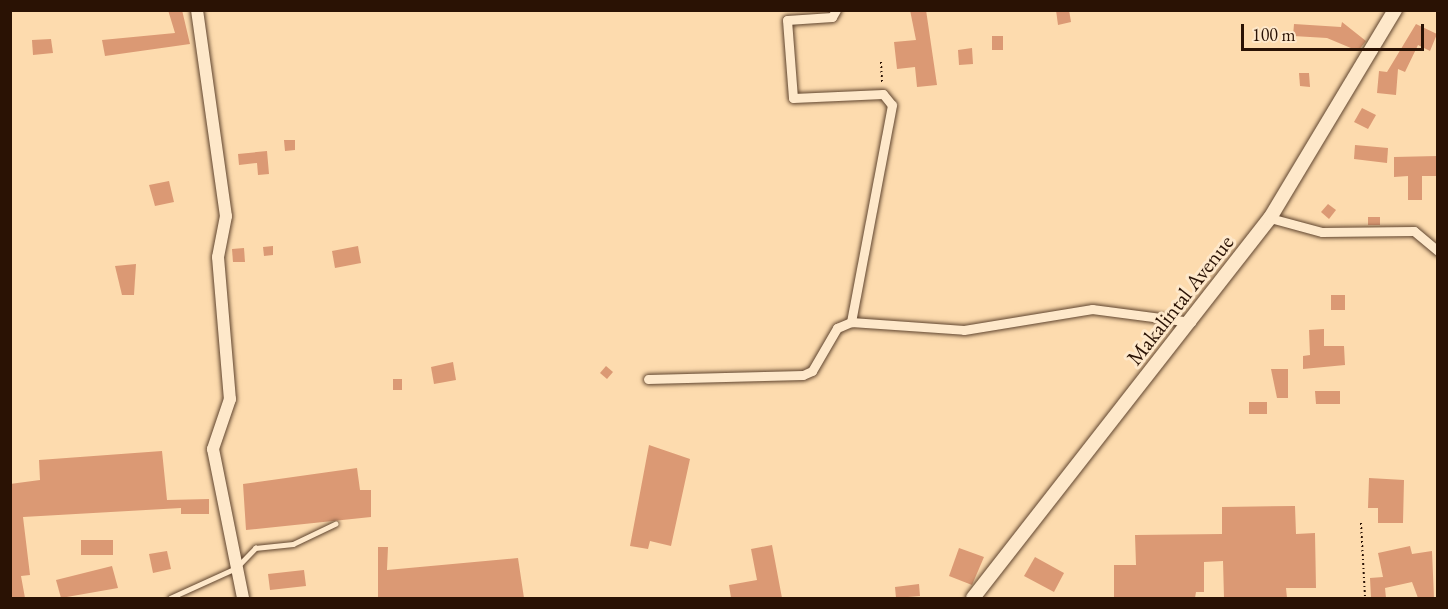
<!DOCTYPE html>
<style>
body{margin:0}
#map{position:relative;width:1448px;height:609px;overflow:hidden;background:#fddbae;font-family:"EB Garamond",serif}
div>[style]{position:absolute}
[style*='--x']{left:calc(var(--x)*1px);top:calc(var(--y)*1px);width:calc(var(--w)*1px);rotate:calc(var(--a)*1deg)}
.building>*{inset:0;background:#db9974}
.path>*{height:2px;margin-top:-1px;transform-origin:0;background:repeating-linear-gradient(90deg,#2a1204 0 1.5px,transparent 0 4.5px)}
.roads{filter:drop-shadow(0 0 2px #5f442e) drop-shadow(0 0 2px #5f442e)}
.service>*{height:4.5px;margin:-2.25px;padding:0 2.25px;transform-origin:2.25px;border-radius:2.25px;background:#fee8ca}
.minor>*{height:9px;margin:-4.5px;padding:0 4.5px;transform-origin:4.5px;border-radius:4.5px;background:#fee8ca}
.tertiary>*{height:12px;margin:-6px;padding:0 6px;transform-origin:6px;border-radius:6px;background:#fee8ca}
.secondary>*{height:14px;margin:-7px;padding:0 7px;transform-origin:7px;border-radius:7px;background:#fee8ca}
span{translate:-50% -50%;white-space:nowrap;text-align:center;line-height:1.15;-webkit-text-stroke:6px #fee8ca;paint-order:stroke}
.street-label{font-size:22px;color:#2a1204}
.frame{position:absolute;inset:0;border:12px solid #2a1204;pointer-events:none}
.scale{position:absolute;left:1241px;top:24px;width:183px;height:27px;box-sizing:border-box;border:3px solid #2a1204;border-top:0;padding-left:8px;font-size:18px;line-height:21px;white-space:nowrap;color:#2a1204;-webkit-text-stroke:4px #fee8ca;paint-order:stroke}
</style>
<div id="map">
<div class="building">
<i style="clip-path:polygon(168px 10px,182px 10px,190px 44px,105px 56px,102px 40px,175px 33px)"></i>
<i style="clip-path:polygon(910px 10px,926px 10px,937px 85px,917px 87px,915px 67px,897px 69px,894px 42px,916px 40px)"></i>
<i style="clip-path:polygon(1056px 10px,1069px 10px,1071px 22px,1058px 25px)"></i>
<i style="clip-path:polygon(1342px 22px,1366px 41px,1358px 51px,1327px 38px,1293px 36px,1294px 24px,1341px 27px)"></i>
<i style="clip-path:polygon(1416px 24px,1437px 34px,1430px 51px,1418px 45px,1405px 72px,1398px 69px,1396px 95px,1377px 93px,1379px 71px,1387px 72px)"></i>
<i style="clip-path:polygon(992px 36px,1003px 36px,1003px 50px,992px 50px)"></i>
<i style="clip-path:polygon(51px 39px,53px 53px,33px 55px,32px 40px)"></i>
<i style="clip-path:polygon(972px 48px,973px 64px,959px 65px,958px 50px)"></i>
<i style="clip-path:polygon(1299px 73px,1309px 73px,1310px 87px,1300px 86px)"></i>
<i style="clip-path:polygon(1362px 108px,1376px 115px,1368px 129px,1354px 122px)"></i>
<i style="clip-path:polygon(284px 140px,295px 140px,295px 150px,285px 151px)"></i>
<i style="clip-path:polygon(1355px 145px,1388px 148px,1387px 163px,1354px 159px)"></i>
<i style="clip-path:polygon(267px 151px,269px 174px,258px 175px,257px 163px,239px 165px,238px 154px)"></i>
<i style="clip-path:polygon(1437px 156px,1437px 176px,1422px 176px,1422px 200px,1408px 200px,1408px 176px,1394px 177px,1394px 157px)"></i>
<i style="clip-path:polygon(169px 181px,174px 202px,155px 206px,149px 185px)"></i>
<i style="clip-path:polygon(1328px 204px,1336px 210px,1329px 219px,1321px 212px)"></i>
<i style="clip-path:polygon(1368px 217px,1380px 217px,1380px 225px,1368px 225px)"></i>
<i style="clip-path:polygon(273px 246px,273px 255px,264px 256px,263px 247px)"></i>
<i style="clip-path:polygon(358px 246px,361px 263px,335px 268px,332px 251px)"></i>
<i style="clip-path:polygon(244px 248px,245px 262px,233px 262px,232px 249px)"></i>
<i style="clip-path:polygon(136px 264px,134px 295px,122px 295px,115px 266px)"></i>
<i style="clip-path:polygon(1331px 295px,1345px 295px,1345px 310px,1331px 310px)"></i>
<i style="clip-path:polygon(1324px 329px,1324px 346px,1344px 346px,1345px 365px,1303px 369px,1303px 356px,1310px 355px,1309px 330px)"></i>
<i style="clip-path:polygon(453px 362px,456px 380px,434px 384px,431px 367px)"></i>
<i style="clip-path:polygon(606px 366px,613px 372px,607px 379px,600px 373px)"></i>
<i style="clip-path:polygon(1271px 369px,1288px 369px,1288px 398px,1277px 398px)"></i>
<i style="clip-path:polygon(393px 379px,402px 379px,402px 390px,393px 390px)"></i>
<i style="clip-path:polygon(1315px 391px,1340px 391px,1340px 404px,1316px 404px)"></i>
<i style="clip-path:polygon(1249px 402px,1267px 402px,1267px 414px,1249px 414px)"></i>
<i style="clip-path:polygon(649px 445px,690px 459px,671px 546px,650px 541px,648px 549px,630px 546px)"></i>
<i style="clip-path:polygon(162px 451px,167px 500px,209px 499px,209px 514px,181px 514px,181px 508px,23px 517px,30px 575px,21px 576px,25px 598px,10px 598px,10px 484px,40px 480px,39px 460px)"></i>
<i style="clip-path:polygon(357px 468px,360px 490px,371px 490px,371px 517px,246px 530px,243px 484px)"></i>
<i style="clip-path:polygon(1369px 478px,1404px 480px,1403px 523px,1378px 523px,1378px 508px,1368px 508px)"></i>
<i style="clip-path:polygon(1295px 506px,1296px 534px,1315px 533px,1316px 588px,1286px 588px,1287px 598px,1224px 598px,1223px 561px,1204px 562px,1204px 592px,1196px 592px,1195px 598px,1114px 598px,1114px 565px,1136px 565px,1135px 535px,1222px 534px,1222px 507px)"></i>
<i style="clip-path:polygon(81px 540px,113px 540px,113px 555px,81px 555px)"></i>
<i style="clip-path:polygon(772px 545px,782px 598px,731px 598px,729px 585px,757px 580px,751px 549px)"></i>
<i style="clip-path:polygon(1410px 546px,1412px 554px,1432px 551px,1434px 598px,1418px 598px,1412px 582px,1385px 588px,1386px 598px,1371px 598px,1370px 578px,1383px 577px,1378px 553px)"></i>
<i style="clip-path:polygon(378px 547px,388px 547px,387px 570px,518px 558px,524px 598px,378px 598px)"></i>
<i style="clip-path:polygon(959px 548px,984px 557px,972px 585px,949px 576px)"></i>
<i style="clip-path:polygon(167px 551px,171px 569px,153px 573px,149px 554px)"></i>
<i style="clip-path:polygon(1035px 557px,1064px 573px,1054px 592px,1024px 576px)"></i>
<i style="clip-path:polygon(112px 566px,118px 588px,61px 598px,56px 580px)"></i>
<i style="clip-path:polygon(304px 570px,306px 586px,270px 590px,268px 574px)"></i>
<i style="clip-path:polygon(919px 584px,920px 596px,896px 598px,895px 587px)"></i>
</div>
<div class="path">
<i style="--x:881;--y:62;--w:20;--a:87"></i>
<i style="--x:1361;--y:523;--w:75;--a:86.9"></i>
</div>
<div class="roads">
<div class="service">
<i style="--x:170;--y:598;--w:72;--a:-24.4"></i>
<i style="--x:236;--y:568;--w:28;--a:-46"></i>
<i style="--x:255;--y:548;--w:38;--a:-6"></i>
<i style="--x:293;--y:544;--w:47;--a:-25.5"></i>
</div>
<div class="minor">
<i style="--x:836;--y:10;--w:8;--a:120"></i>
<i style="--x:832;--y:17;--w:45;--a:176.2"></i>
<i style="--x:787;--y:20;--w:78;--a:85.6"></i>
<i style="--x:793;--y:98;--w:90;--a:-2.5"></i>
<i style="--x:883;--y:94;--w:14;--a:51"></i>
<i style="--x:892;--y:105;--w:221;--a:100.7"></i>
<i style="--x:851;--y:322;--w:113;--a:4"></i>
<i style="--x:964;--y:330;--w:130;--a:-9.3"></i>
<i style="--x:1092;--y:309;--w:100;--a:7.5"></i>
<i style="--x:1270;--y:218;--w:54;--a:15.1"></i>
<i style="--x:1322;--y:232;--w:92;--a:-0.6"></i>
<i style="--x:1414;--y:231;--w:31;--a:40"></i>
<i style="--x:648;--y:379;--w:155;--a:-1.5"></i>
<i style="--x:803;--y:375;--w:10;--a:-24"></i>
<i style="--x:812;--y:371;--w:50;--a:-59.8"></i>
<i style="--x:837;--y:328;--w:15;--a:-23"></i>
</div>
<div class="tertiary">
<i style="--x:197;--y:10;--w:208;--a:82"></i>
<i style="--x:226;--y:216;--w:42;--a:101"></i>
<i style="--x:218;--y:257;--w:143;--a:85.2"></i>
<i style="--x:230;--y:399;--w:53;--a:108.8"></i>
<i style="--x:213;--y:449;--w:152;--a:78.6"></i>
</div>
<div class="secondary">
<i style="--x:973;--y:598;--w:482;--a:-52"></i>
<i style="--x:1270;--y:218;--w:243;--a:-59"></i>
</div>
</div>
<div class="street-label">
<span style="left:1180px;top:300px;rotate:-52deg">Makalintal Avenue</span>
</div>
<div class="frame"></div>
<div class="scale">100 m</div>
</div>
